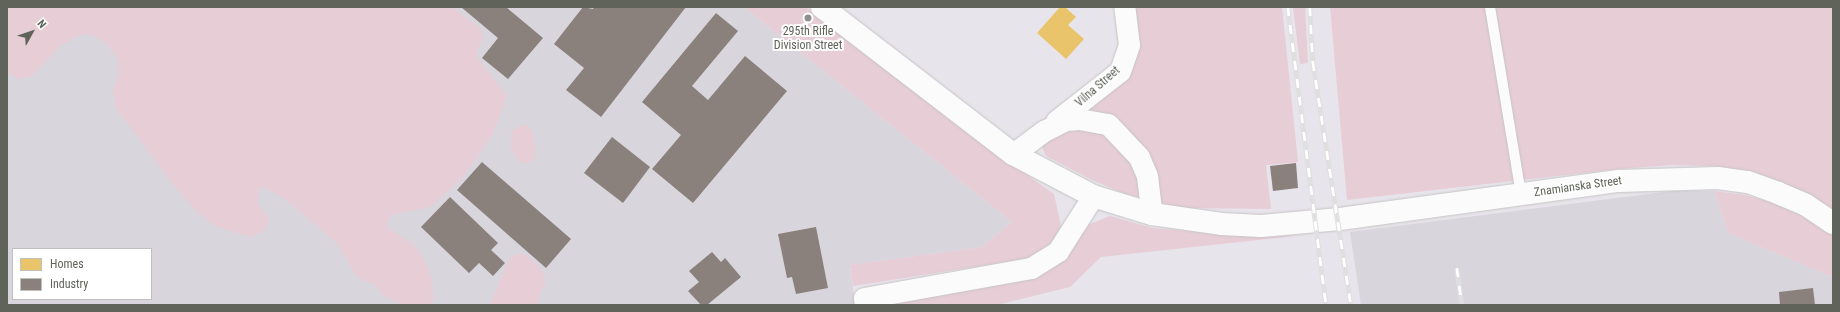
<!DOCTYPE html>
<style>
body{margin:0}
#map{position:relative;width:1840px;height:312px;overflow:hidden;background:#e8e4eb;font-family:"Roboto Condensed",sans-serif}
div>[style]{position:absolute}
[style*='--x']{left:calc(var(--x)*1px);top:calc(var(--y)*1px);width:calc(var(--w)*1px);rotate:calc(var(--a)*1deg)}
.industrial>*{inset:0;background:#d9d5dc}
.green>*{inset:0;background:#e7cdd5}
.homes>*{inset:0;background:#e9c46a}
.industry>*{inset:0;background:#8a817c}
.roads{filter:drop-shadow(0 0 1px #c5c5c5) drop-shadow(0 0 1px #c5c5c5)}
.service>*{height:10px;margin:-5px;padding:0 5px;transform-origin:5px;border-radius:5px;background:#fcfbfc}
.minor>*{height:21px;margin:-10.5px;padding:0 10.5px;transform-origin:10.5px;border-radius:10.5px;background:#fcfbfc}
.tertiary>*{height:22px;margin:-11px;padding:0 11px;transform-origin:11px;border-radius:11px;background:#fcfbfc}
.rail>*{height:4.5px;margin-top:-2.25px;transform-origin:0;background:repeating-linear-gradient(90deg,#fff 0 9px,#e0dfdf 0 18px);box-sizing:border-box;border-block:1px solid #e0dfdf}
.dots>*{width:11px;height:11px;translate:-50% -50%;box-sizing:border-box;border:2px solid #fff;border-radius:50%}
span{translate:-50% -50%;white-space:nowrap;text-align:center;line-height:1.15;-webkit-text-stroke:4px #fff;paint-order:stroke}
.poi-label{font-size:12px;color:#5f635a}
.street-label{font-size:12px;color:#5f635a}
.frame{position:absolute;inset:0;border:8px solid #5f635a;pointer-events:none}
.legend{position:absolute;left:12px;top:248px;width:140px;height:52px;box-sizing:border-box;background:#fff;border:1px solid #bfc1bd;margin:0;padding:5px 7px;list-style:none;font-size:12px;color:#5f635a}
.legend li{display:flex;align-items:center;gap:8px;height:20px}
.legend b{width:20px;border:1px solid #bfc1bd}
.north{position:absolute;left:12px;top:12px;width:40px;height:40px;-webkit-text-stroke:3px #fff;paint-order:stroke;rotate:50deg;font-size:11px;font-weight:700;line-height:16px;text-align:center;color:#5f635a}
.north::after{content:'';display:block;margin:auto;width:14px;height:18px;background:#5f635a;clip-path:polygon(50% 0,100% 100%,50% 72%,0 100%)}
</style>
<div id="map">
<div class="industrial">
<i style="clip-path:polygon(evenodd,66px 7px,744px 7px,1012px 222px,982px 247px,850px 265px,855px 305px,7px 305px,7px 76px,66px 7px,13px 249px,151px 249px,151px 299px,13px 299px,13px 249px)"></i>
<i style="clip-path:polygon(1672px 191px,1714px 191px,1728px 233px,1833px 277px,1833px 305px,1361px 305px,1350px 232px)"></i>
</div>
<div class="green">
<i style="clip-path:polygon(7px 7px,452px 7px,482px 30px,483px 40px,476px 52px,477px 58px,507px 95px,493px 134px,462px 178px,430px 207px,391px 215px,387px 224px,389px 229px,409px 241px,419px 251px,431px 276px,434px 300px,430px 305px,403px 305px,384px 296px,373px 283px,364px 281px,355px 274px,336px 242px,285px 199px,262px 186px,258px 191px,258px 204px,268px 217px,268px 224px,262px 232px,250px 237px,215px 226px,196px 211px,171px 182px,116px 108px,113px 92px,119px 73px,118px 59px,107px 44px,91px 34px,80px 35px,60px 46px,32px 76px,17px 79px,10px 73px,7px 76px)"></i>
<i style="clip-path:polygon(744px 7px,806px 7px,976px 139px,1054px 194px,1061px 226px,1053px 241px,1043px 251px,1030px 258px,853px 286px,850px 265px,982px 247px,1012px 222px)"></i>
<i style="clip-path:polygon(1128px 7px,1282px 7px,1298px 162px,1266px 165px,1271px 209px,1182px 208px,1126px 194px,1092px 180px,1046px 156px,1043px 150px,1043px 142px,1127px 74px)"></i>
<i style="clip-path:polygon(1293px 7px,1305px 7px,1308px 63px,1300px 64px)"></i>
<i style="clip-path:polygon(1330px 7px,1833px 7px,1833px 210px,1750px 172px,1714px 166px,1671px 165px,1618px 169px,1347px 200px)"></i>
<i style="clip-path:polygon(526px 124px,533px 132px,535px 151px,534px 159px,527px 163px,519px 162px,511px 148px,511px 137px,512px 131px)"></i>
<i style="clip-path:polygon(1714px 191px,1745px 195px,1773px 203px,1800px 215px,1830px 233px,1833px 235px,1833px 277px,1728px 233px)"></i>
<i style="clip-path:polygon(1110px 216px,1152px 228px,1257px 237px,1305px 235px,1101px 257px,1070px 287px,997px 305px,884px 305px,892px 300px,1033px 275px,1076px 242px,1088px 225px)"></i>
<i style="clip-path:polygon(517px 254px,524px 254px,540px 267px,544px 276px,546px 284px,541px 290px,537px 305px,490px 305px,509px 259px)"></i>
</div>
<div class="homes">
<i style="clip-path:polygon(1060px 7px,1065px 7px,1076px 17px,1068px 25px,1084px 39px,1066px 59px,1037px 33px)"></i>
</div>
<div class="industry">
<i style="clip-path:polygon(461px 7px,506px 7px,543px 38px,508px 79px,482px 58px,498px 38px)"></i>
<i style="clip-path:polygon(583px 7px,593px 9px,594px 7px,686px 7px,601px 117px,566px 90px,584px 68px,554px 44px)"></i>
<i style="clip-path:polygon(716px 13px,738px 31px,692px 86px,708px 100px,745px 56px,787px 91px,693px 203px,652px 169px,681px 135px,642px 102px)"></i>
<i style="clip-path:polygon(612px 137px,650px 167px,623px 203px,584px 173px)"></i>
<i style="clip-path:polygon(482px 162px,571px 239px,546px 268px,457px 190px)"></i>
<i style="clip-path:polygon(1296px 163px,1298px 188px,1273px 191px,1270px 166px)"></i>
<i style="clip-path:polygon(450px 197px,498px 243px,491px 250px,505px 263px,493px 276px,479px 263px,469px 273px,421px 227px)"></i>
<i style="clip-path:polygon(816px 227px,828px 288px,796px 294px,792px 277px,787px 278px,778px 234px)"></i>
<i style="clip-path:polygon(712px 252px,721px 262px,725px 258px,741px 277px,707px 305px,701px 305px,688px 291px,699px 282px,689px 271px)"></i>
<i style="clip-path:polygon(1813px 288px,1815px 305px,1780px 305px,1779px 292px)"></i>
</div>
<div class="roads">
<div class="service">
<i style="--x:1490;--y:7;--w:191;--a:80.6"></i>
</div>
<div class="minor">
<i style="--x:1056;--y:121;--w:81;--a:-38"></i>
<i style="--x:1120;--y:71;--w:28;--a:-71"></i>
<i style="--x:1129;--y:45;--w:38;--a:-97"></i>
<i style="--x:1013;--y:154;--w:39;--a:-37"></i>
<i style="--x:1044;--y:131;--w:25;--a:-27"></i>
<i style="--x:1066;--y:120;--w:13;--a:-4"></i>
<i style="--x:1079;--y:119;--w:29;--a:10"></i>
<i style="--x:1108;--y:124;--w:45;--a:46.8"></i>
<i style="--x:1139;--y:157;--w:21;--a:67"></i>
<i style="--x:1147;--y:176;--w:38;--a:83"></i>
<i style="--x:865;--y:305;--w:7;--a:-98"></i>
<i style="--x:864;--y:298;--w:170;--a:-10.2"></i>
<i style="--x:1031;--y:268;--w:32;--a:-32"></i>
<i style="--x:1058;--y:251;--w:65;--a:-57.5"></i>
</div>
<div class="tertiary">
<i style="--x:822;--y:7;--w:241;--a:37.6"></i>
<i style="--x:1013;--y:154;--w:90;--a:27.7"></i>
<i style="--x:1093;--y:196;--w:62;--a:17"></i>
<i style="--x:1152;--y:214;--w:70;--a:8.2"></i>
<i style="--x:1221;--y:224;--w:40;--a:2.9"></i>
<i style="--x:1261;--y:226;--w:79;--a:-5.1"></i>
<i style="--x:1340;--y:219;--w:281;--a:-7.8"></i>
<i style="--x:1618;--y:181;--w:100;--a:-1.7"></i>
<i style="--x:1718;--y:178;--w:30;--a:8"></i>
<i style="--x:1748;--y:182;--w:32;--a:20"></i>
<i style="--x:1778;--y:193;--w:30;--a:23"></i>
<i style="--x:1806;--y:205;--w:32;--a:34"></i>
</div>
</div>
<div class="rail">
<i style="--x:1288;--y:7;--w:300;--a:82.7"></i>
<i style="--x:1310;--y:7;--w:55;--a:86.9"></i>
<i style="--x:1313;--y:62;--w:246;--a:81.1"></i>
<i style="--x:1457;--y:268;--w:37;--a:82"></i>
</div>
<div class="dots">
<i style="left:808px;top:18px;background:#8f908d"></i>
</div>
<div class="poi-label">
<span style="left:808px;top:39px">295th Rifle<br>Division Street</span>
</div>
<div class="street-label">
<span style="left:1098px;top:87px;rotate:-41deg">Vilna Street</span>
<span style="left:1578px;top:187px;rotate:-8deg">Znamianska Street</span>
</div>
<div class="frame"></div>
<ul class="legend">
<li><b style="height:11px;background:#e9c46a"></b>Homes</li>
<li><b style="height:11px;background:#8a817c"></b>Industry</li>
</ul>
<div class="north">N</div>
</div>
